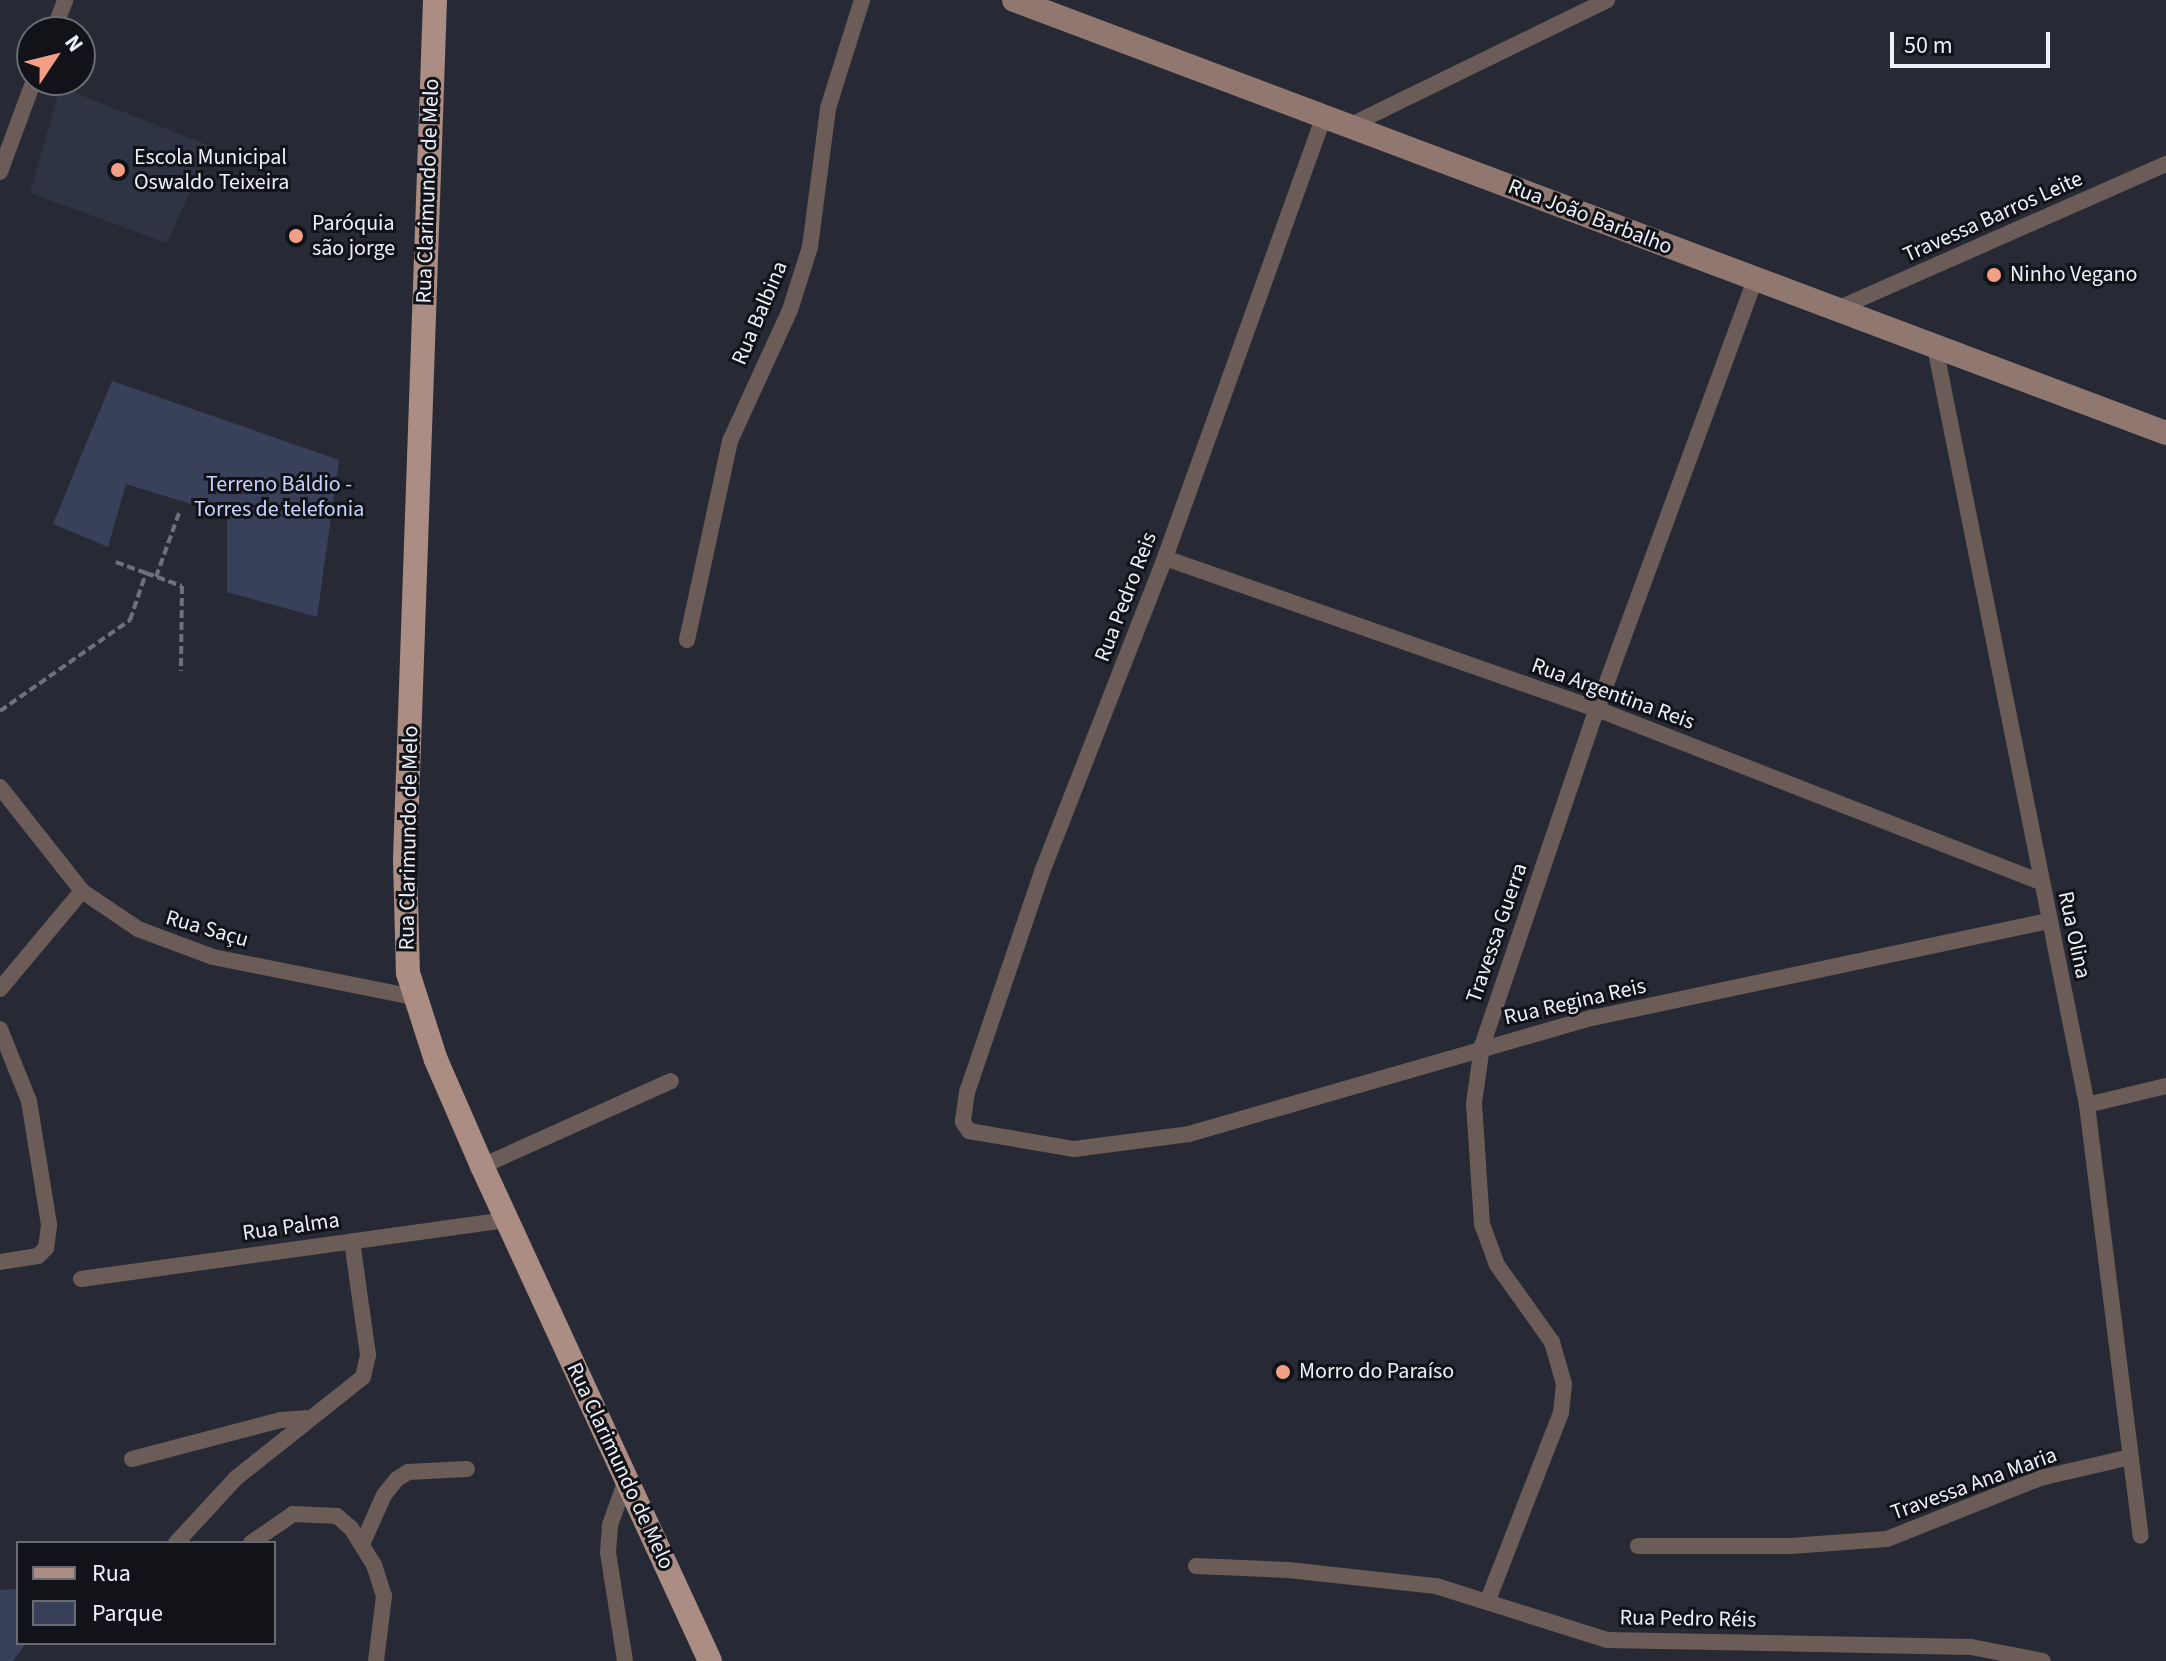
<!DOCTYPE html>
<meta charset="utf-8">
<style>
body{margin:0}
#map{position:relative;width:2166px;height:1661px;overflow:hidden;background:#272a35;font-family:"Source Sans 3",sans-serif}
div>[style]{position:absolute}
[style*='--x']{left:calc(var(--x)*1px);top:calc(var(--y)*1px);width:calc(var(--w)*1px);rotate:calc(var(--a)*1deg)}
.built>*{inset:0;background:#2f3445}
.green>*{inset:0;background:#39405a}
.path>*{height:4px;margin-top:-2px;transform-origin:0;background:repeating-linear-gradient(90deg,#6e707a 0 8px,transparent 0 12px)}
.street>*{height:16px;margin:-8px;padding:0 8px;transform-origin:8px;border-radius:8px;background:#6c5c58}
.secondary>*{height:24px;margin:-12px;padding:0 12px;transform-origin:12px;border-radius:12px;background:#907871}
.primary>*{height:24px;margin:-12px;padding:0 12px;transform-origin:12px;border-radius:12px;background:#ac8d84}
.dots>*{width:22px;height:22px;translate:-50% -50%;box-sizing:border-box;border:4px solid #111318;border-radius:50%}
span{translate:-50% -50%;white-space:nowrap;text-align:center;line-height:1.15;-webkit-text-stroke:6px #111318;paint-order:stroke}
.poi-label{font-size:22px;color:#eef0f8}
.left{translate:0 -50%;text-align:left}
.street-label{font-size:22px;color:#eef0f8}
.park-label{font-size:22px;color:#c6d3fe}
.legend{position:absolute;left:16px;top:1541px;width:260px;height:104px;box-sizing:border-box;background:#111318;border:2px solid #696b72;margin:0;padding:10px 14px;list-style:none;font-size:24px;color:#eef0f8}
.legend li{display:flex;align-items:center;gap:16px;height:40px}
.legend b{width:40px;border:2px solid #696b72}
.north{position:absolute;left:16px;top:16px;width:80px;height:80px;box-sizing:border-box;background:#111318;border:2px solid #696b72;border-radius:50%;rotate:55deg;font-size:22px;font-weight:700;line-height:32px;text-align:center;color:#eef0f8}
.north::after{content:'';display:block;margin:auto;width:28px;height:36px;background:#f39f86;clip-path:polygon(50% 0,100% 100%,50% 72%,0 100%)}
.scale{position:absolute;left:1890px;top:32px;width:160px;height:36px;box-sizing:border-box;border:4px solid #eef0f8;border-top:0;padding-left:10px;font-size:24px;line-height:28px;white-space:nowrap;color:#eef0f8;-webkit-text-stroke:6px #111318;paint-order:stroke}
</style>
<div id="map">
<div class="built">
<i style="clip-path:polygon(60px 87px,210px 146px,167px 243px,30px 193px)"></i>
</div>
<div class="green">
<i style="clip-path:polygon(112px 381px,339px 460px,317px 617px,227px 592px,227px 515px,126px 484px,108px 547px,53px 524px)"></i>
<i style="clip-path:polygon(18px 1589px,18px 1643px,26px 1643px,13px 1661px,0 1661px,0 1590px)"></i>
</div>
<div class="path">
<i style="--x:146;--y:573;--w:38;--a:20"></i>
<i style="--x:182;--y:586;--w:85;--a:90.7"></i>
<i style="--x:156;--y:577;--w:68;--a:-70.2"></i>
<i style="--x:0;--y:711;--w:159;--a:-35"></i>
<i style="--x:130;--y:620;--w:50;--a:-71.2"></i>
<i style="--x:146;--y:573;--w:35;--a:-160"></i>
</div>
<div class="street">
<i style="--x:53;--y:32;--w:34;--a:-69"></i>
<i style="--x:1324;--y:116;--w:470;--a:109.8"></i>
<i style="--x:1165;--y:558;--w:337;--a:111.4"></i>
<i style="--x:1042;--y:872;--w:232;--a:108.8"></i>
<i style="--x:967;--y:1092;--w:30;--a:98"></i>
<i style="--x:963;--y:1122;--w:11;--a:56"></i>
<i style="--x:969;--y:1131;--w:107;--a:9.7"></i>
<i style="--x:1074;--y:1149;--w:116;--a:-7.4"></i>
<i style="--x:1189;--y:1134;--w:419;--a:-16.1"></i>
<i style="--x:1592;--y:1018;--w:466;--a:-12"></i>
<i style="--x:1349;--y:126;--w:287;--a:-26"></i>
<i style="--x:0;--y:172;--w:98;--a:-69.7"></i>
<i style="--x:1837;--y:309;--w:360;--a:-23.8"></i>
<i style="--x:1935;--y:347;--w:773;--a:78.66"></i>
<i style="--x:2087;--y:1105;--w:434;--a:82.9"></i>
<i style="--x:1165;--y:558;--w:458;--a:19.3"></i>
<i style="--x:1597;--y:709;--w:477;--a:21.3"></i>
<i style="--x:687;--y:640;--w:204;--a:-77.8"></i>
<i style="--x:730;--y:441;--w:144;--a:-65.4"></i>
<i style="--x:790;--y:310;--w:66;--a:-72.4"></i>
<i style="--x:810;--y:247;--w:140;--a:-82.6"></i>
<i style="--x:828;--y:108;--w:113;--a:-72.5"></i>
<i style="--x:0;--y:787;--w:132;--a:51.7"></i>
<i style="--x:82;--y:891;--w:68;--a:34.2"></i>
<i style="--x:138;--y:929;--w:80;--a:20.5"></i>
<i style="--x:213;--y:957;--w:205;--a:11.3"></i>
<i style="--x:0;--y:989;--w:128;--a:-50.1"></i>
<i style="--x:0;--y:1029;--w:78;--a:68.1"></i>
<i style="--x:29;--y:1101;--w:126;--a:80.8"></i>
<i style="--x:49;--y:1225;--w:23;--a:97"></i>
<i style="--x:46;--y:1248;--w:11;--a:135"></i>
<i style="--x:38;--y:1256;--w:38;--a:171"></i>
<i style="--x:2087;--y:1105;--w:81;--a:-13.5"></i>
<i style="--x:482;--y:1166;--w:207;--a:-24.2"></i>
<i style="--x:81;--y:1279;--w:431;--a:-7.9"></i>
<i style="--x:132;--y:1459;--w:154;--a:-14.7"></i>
<i style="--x:281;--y:1420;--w:28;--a:-4"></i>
<i style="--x:363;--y:1542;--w:51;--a:-65.9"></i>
<i style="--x:384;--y:1495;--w:21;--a:-51"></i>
<i style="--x:397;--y:1479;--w:13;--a:-32"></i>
<i style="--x:408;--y:1472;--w:59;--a:-2.9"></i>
<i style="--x:176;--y:1543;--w:88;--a:-47.3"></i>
<i style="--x:236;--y:1478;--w:162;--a:-38.5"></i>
<i style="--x:363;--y:1377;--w:23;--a:-77"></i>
<i style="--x:368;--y:1355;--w:115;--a:-98"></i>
<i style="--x:251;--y:1543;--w:51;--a:-34.6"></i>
<i style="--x:293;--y:1514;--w:44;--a:2.6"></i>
<i style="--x:337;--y:1516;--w:18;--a:41"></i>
<i style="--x:351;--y:1528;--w:44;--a:58.1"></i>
<i style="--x:374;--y:1565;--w:33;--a:72"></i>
<i style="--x:384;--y:1596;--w:65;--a:97"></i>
<i style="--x:1638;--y:1546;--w:153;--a:0"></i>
<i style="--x:1791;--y:1546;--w:96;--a:-4.2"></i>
<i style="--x:1887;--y:1539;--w:165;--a:-21.7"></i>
<i style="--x:2040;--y:1478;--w:93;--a:-13"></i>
<i style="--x:1196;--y:1566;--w:92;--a:2.5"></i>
<i style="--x:1288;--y:1570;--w:149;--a:6.2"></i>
<i style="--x:1436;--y:1586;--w:179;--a:17.5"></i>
<i style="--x:1607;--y:1640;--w:364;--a:1.1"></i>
<i style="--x:1971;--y:1647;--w:73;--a:11"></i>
<i style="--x:1488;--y:1600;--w:201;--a:-68.7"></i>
<i style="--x:1561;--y:1413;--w:29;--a:-84"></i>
<i style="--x:1564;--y:1384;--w:44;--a:-105.9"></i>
<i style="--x:1552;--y:1342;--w:95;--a:-125.5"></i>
<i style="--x:1497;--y:1265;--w:44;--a:-110.1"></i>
<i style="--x:1482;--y:1224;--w:121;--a:-93.8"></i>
<i style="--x:1474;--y:1103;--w:58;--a:-82"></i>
<i style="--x:1482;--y:1046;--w:356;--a:-71.2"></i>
<i style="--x:1597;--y:709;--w:458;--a:-69.8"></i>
<i style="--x:625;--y:1661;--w:109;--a:-98.9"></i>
<i style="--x:608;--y:1553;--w:28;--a:-86"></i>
<i style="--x:610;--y:1525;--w:48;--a:-70.4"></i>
</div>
<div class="secondary">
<i style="--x:1014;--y:0;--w:1231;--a:20.6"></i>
</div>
<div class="primary">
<i style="--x:435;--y:0;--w:861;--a:92"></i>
<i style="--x:405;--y:860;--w:113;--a:88.5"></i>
<i style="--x:408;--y:973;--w:91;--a:72.2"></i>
<i style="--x:436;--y:1060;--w:116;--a:66.5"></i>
<i style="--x:482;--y:1166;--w:545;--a:65.27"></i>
</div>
<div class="dots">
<i style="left:118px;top:170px;background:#f39f86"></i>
<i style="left:296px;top:236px;background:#f39f86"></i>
<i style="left:1994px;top:275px;background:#f39f86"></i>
<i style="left:1283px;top:1372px;background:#f39f86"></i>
</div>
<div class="poi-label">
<span class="left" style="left:134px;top:170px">Escola Municipal<br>Oswaldo Teixeira</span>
<span class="left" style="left:312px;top:236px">Paróquia<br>são jorge</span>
<span class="left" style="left:2010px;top:275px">Ninho Vegano</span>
<span class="left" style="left:1299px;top:1372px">Morro do Paraíso</span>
</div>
<div class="street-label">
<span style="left:428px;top:191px;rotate:-88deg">Rua Clarimundo de Melo</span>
<span style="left:1590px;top:217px;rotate:21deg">Rua João Barbalho</span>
<span style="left:1993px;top:217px;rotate:-24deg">Travessa Barros Leite</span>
<span style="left:760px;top:313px;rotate:-67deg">Rua Balbina</span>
<span style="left:1126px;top:597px;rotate:-69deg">Rua Pedro Reis</span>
<span style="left:1613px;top:694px;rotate:20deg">Rua Argentina Reis</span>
<span style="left:409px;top:838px;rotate:-89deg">Rua Clarimundo de Melo</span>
<span style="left:207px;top:929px;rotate:16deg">Rua Saçu</span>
<span style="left:1497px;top:933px;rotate:-71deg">Travessa Guerra</span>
<span style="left:2074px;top:935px;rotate:78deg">Rua Olina</span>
<span style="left:1575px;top:1002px;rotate:-13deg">Rua Regina Reis</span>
<span style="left:291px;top:1227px;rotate:-8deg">Rua Palma</span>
<span style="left:620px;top:1466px;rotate:65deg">Rua Clarimundo de Melo</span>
<span style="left:1974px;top:1484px;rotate:-20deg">Travessa Ana Maria</span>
<span style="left:1688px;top:1619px;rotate:1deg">Rua Pedro Réis</span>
</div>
<div class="park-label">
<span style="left:279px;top:497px">Terreno Báldio -<br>Torres de telefonia</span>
</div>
<ul class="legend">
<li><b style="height:10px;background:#ac8d84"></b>Rua</li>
<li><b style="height:22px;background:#39405a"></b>Parque</li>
</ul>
<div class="north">N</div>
<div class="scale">50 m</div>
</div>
